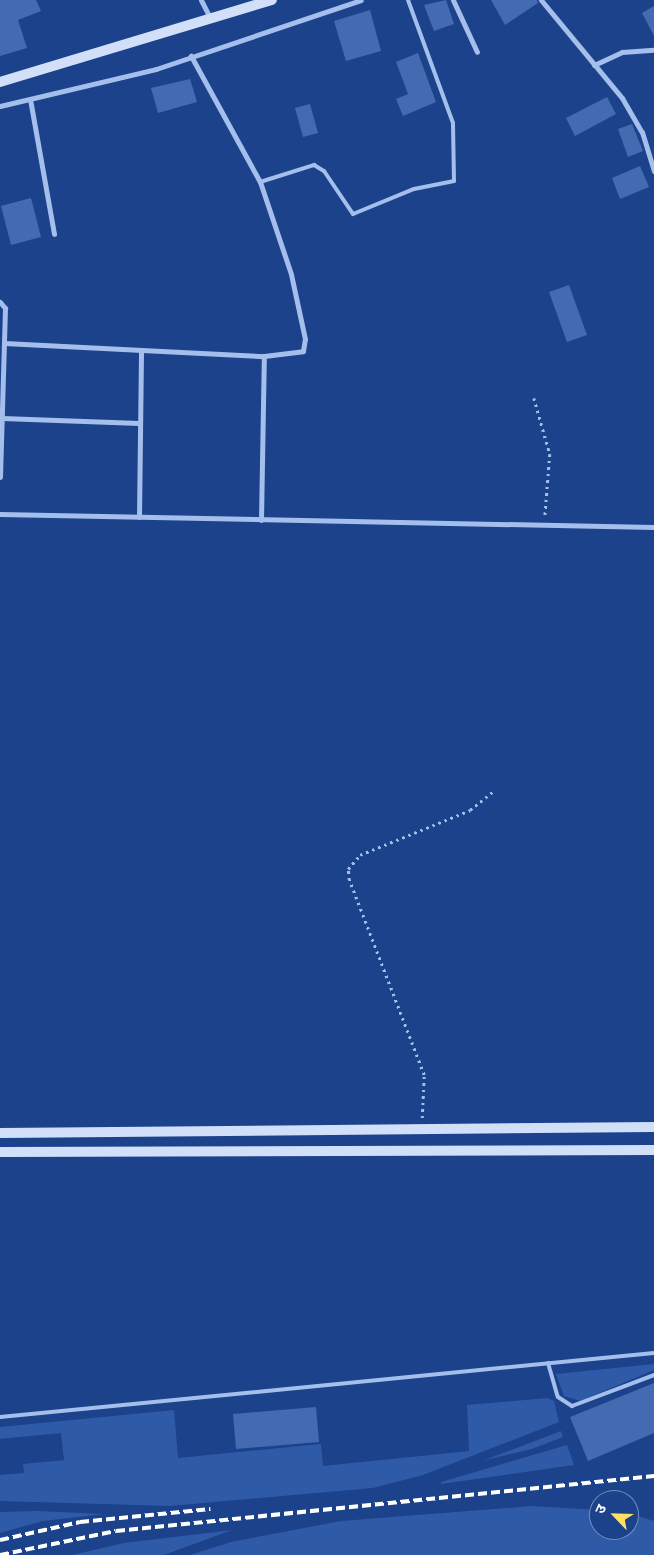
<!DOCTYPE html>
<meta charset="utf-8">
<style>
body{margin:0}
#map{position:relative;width:654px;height:1555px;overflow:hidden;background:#1b428a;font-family:Signika,"Noto Sans Devanagari",sans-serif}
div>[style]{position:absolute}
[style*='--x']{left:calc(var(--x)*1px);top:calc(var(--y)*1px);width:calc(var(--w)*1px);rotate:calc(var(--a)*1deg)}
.green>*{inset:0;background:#2e5aa8}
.building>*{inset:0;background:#446bb2}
.path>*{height:2.5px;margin-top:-1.25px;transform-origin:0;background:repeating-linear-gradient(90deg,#a5bfed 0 2.5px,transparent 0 6.5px)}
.lane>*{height:4px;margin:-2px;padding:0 2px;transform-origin:2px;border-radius:2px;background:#a5bfed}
.street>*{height:5px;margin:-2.5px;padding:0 2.5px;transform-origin:2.5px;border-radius:2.5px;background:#a5bfed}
.secondary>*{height:10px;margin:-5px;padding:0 5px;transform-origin:5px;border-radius:5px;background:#d2dff9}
.rail>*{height:4px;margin-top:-2px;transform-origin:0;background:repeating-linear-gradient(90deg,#fff 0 9px,transparent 0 13px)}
span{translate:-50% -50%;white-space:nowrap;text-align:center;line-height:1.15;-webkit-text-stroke:4px #1b428a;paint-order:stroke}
.north{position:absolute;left:589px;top:1490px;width:50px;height:50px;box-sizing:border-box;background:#1b428a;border:1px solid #768eb9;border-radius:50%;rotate:294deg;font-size:14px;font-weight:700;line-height:20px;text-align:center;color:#fff}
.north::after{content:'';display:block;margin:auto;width:18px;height:22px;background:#fedf62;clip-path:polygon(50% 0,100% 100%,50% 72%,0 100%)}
</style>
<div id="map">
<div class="green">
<i style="clip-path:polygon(654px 1364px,654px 1370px,580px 1401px,564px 1396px,556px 1374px)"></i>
<i style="clip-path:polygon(547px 1398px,554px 1401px,559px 1422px,423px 1475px,373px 1488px,170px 1506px,0 1501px,0 1475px,24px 1473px,23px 1464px,64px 1460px,61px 1433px,0 1439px,0 1427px,174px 1410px,178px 1458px,321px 1444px,323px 1466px,469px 1451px,467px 1405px)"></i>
<i style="clip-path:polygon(561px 1431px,563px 1437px,532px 1449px,482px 1461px)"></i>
<i style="clip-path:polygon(567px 1445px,574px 1465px,441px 1484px,441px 1482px)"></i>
<i style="clip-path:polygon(532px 1506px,599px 1510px,599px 1530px,629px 1530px,629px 1513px,654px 1521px,654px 1555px,190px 1555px,231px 1542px,341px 1521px)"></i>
<i style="clip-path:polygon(37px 1511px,104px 1514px,43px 1521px,0 1533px,0 1512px)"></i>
<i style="clip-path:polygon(232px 1530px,164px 1555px,72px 1555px,124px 1543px)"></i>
</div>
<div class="building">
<i style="clip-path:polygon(0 0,36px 0,41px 11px,18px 20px,27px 48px,0 56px)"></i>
<i style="clip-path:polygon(446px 0,454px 24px,434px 31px,424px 5px)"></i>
<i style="clip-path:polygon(491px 0,537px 0,538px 3px,505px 25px)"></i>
<i style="clip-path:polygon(654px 6px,654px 36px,642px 13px)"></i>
<i style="clip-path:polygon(370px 10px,381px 51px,346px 61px,334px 21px)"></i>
<i style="clip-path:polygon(418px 53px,436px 102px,403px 116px,396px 99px,408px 94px,396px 62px)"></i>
<i style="clip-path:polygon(190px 79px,197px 102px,158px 113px,151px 88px)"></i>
<i style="clip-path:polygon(607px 97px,616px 114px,575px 136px,566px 118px)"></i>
<i style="clip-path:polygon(310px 104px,318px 133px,303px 137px,295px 108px)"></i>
<i style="clip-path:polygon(632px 124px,643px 151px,628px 157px,618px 129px)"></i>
<i style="clip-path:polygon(640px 166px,649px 187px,620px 199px,612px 178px)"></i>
<i style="clip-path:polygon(31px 198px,41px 237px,11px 245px,1px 206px)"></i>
<i style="clip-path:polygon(569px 285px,587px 335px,567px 342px,549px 292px)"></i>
<i style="clip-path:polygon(654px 1383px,654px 1433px,588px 1461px,570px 1417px)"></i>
<i style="clip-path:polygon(316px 1407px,319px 1442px,236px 1449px,233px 1414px)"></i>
</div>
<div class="path">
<i style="--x:534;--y:398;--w:58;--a:74.1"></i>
<i style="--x:550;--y:454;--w:63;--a:94.5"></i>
<i style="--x:422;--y:1118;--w:43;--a:-87.3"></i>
<i style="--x:424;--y:1075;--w:209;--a:-111"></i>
<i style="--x:349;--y:880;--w:11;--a:-95"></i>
<i style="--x:348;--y:869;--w:18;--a:-49"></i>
<i style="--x:360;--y:855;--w:119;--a:-22.2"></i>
<i style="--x:470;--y:810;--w:32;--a:-39"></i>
</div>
<div class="lane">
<i style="--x:260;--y:182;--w:57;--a:-17.5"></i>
<i style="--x:314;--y:165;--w:12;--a:31"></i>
<i style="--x:324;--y:171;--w:52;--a:56"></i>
<i style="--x:353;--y:214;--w:66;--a:-22.3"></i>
<i style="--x:414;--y:189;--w:41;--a:-11.3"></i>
<i style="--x:454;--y:181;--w:58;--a:-91"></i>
<i style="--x:453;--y:123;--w:131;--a:-110.1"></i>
<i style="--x:548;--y:1363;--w:35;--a:74"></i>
<i style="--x:558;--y:1397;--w:17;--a:33"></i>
<i style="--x:572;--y:1406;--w:88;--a:-20.7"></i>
<i style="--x:0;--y:1417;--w:657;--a:-5.59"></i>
</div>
<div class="street">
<i style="--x:201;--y:0;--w:20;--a:63"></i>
<i style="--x:453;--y:0;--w:57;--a:65.2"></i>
<i style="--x:541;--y:0;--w:127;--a:50.4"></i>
<i style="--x:622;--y:98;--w:39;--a:60"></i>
<i style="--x:642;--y:132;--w:41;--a:72.9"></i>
<i style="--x:594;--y:65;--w:31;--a:-25"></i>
<i style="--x:622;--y:52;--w:32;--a:-4"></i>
<i style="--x:30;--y:99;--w:137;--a:79.9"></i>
<i style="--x:0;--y:106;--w:160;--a:-13.3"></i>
<i style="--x:156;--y:69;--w:216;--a:-18.6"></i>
<i style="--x:0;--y:302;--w:8;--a:50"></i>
<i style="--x:5;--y:308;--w:169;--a:91.7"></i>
<i style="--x:4;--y:343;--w:260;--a:2.9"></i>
<i style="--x:264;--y:356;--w:39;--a:-7"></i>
<i style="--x:303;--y:351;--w:12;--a:-81"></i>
<i style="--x:305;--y:339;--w:66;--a:-102.2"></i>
<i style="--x:291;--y:274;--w:97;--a:-108.6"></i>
<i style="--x:260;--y:182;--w:144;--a:-118.7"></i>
<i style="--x:2;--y:418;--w:137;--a:2.1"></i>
<i style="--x:0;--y:514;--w:654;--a:1.14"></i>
<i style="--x:139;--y:517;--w:167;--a:-89.3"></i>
<i style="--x:261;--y:520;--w:164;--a:-89"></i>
</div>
<div class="secondary">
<i style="--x:0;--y:82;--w:284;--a:-16.8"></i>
<i style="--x:0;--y:1133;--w:654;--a:-0.53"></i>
<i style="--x:0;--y:1152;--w:654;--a:-0.18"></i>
</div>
<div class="rail">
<i style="--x:0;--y:1540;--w:82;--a:-12.7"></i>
<i style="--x:80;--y:1522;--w:131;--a:-5.7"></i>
<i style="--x:0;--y:1555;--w:118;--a:-11.7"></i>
<i style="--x:116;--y:1531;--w:541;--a:-5.84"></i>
</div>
<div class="north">उ</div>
</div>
